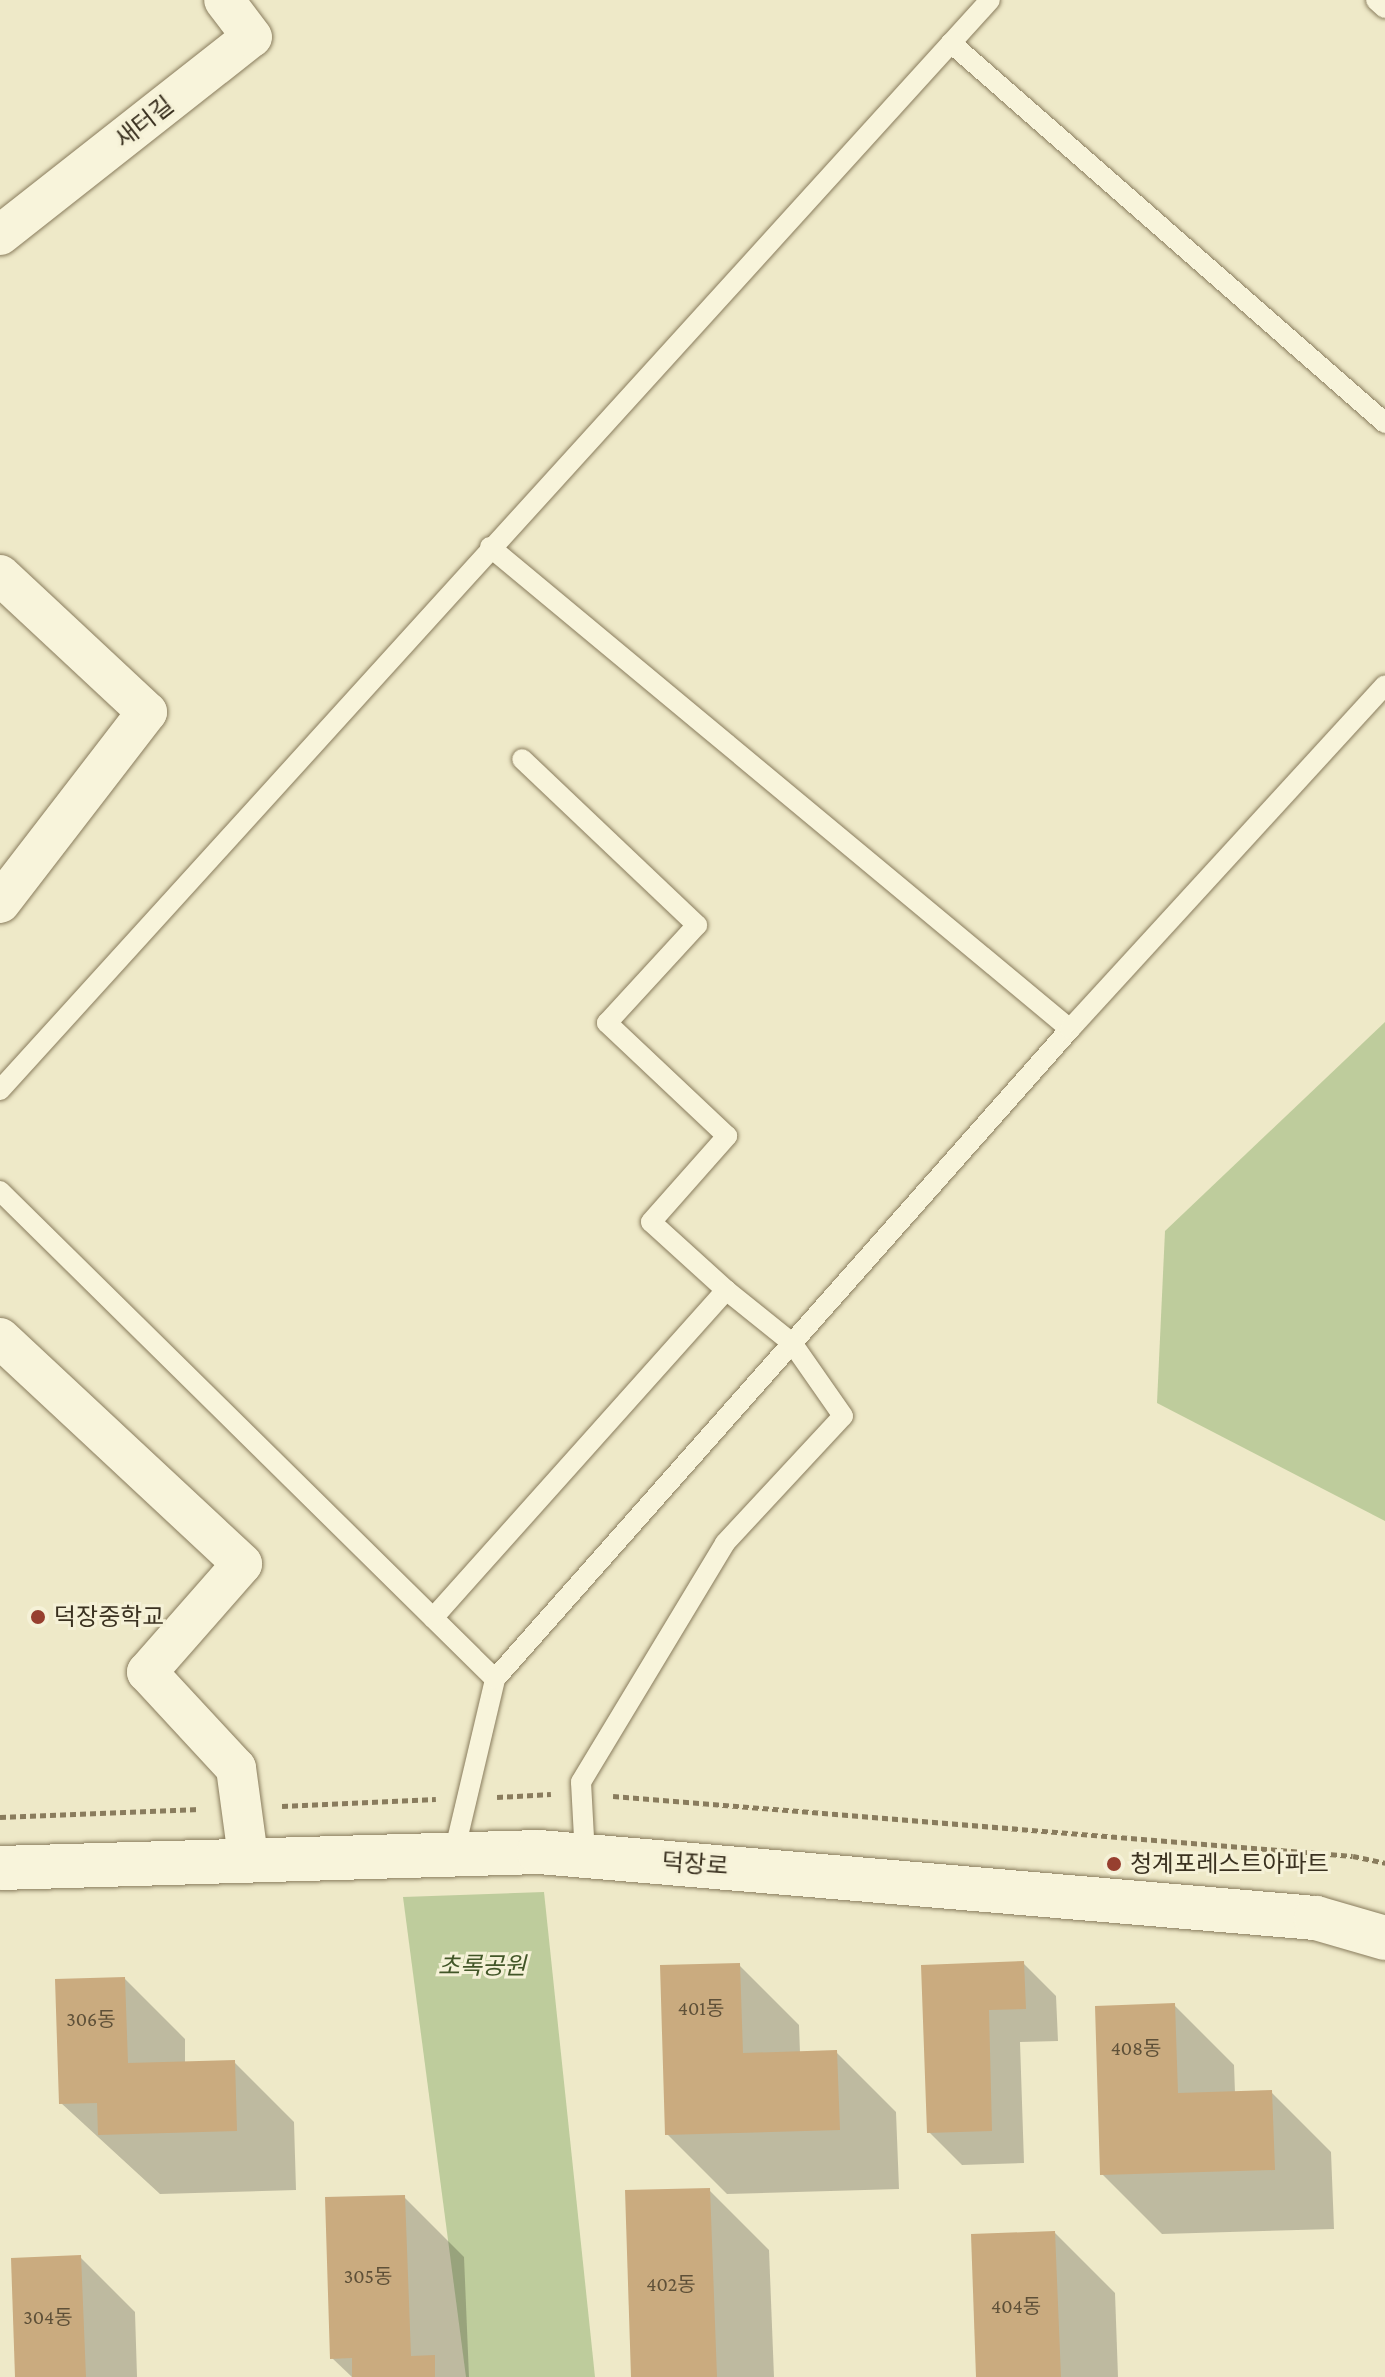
<!DOCTYPE html>
<meta charset="utf-8">
<style>
body{margin:0}
#map{position:relative;width:1385px;height:2377px;overflow:hidden;background:#eee9c8;font-family:"Crimson Pro","Noto Sans KR",serif}
div>[style]{position:absolute}
[style*='--x']{left:calc(var(--x)*1px);top:calc(var(--y)*1px);width:calc(var(--w)*1px);rotate:calc(var(--a)*1deg)}
.green>*{inset:0;background:#becc9c}
.shadow>*{inset:0;background:#0003}
.building>*{inset:0;background:#caab7f}
.path>*{height:5px;margin-top:-2.5px;transform-origin:0;background:repeating-linear-gradient(90deg,#897c5d 0 6px,transparent 0 10px)}
.roads{filter:drop-shadow(0 0 2px #897c5d) drop-shadow(0 0 2px #897c5d)}
.service>*{height:20px;margin:-10px;padding:0 10px;transform-origin:10px;border-radius:10px;background:#f8f4db}
.minor>*{height:40px;margin:-20px;padding:0 20px;transform-origin:20px;border-radius:20px;background:#f8f4db}
.tertiary>*{height:44px;margin:-22px;padding:0 22px;transform-origin:22px;border-radius:22px;background:#f8f4db}
.dots>*{width:22px;height:22px;translate:-50% -50%;box-sizing:border-box;border:4px solid #f5f1d7;border-radius:50%}
span{translate:-50% -50%;white-space:nowrap;text-align:center;line-height:1.15;-webkit-text-stroke:6px #f5f1d7;paint-order:stroke}
.number-label{font-size:20px;color:#5e5038}
.number-label span{-webkit-text-stroke-width:0}
.street-label{font-size:24px;color:#3a3120}
.poi-label{font-size:24px;color:#3a3120}
.left{translate:0 -50%;text-align:left}
.park-label{font-size:24px;color:#425628;font-style:italic}
</style>
<div id="map">
<div class="green">
<i style="clip-path:polygon(1385px 1022px,1385px 1521px,1157px 1403px,1165px 1231px)"></i>
<i style="clip-path:polygon(544px 1892px,595px 2377px,466px 2377px,403px 1897px)"></i>
</div>
<div class="shadow">
<i style="clip-path:polygon(1023px 1963px,1056px 1996px,1058px 2041px,1020px 2042px,1024px 2163px,962px 2165px,929px 2132px,923px 1967px)"></i>
<i style="clip-path:polygon(739px 1965px,799px 2025px,800px 2053px,836px 2052px,896px 2112px,899px 2189px,727px 2194px,667px 2134px)"></i>
<i style="clip-path:polygon(125px 1979px,185px 2039px,185px 2063px,234px 2062px,294px 2122px,296px 2190px,160px 2194px,61px 2103px)"></i>
<i style="clip-path:polygon(1174px 2005px,1234px 2065px,1235px 2093px,1271px 2092px,1331px 2152px,1334px 2229px,1162px 2234px,1102px 2174px)"></i>
<i style="clip-path:polygon(709px 2190px,769px 2250px,774px 2377px,633px 2377px)"></i>
<i style="clip-path:polygon(404px 2197px,464px 2257px,469px 2377px,352px 2377px,332px 2358px)"></i>
<i style="clip-path:polygon(1055px 2233px,1115px 2293px,1118px 2377px,978px 2377px)"></i>
<i style="clip-path:polygon(81px 2258px,135px 2312px,137px 2377px,17px 2377px)"></i>
</div>
<div class="building">
<i style="clip-path:polygon(1024px 1961px,1026px 2009px,989px 2010px,992px 2131px,927px 2133px,921px 1965px)"></i>
<i style="clip-path:polygon(740px 1963px,743px 2053px,837px 2050px,840px 2130px,665px 2135px,660px 1965px)"></i>
<i style="clip-path:polygon(125px 1977px,128px 2063px,235px 2060px,237px 2131px,98px 2135px,97px 2103px,59px 2104px,55px 1979px)"></i>
<i style="clip-path:polygon(1175px 2003px,1178px 2093px,1272px 2090px,1275px 2170px,1100px 2175px,1095px 2006px)"></i>
<i style="clip-path:polygon(710px 2188px,717px 2377px,631px 2377px,625px 2190px)"></i>
<i style="clip-path:polygon(405px 2195px,411px 2356px,435px 2355px,435px 2377px,352px 2377px,352px 2358px,330px 2359px,325px 2197px)"></i>
<i style="clip-path:polygon(1055px 2231px,1061px 2377px,976px 2377px,971px 2234px)"></i>
<i style="clip-path:polygon(81px 2255px,86px 2377px,15px 2377px,11px 2258px)"></i>
</div>
<div class="path">
<i style="--x:613;--y:1796;--w:742;--a:4.64"></i>
<i style="--x:1353;--y:1856;--w:33;--a:12"></i>
<i style="--x:497;--y:1797;--w:54;--a:-3.2"></i>
<i style="--x:282;--y:1806;--w:154;--a:-2.6"></i>
<i style="--x:0;--y:1817;--w:200;--a:-2.3"></i>
</div>
<div class="roads">
<div class="service">
<i style="--x:1376;--y:0;--w:12;--a:42"></i>
<i style="--x:951;--y:43;--w:577;--a:41.2"></i>
<i style="--x:490;--y:547;--w:754;--a:39.73"></i>
<i style="--x:0;--y:1090;--w:1472;--a:-47.75"></i>
<i style="--x:0;--y:1191;--w:695;--a:44.59"></i>
<i style="--x:433;--y:1618;--w:440;--a:-48.2"></i>
<i style="--x:726;--y:1290;--w:101;--a:-137.8"></i>
<i style="--x:651;--y:1222;--w:115;--a:-48.5"></i>
<i style="--x:727;--y:1136;--w:165;--a:-136.7"></i>
<i style="--x:607;--y:1023;--w:133;--a:-47.4"></i>
<i style="--x:697;--y:925;--w:241;--a:-136.5"></i>
<i style="--x:454;--y:1853;--w:179;--a:-76.7"></i>
<i style="--x:495;--y:1679;--w:868;--a:-48.5"></i>
<i style="--x:1070;--y:1029;--w:466;--a:-47.5"></i>
<i style="--x:585;--y:1856;--w:74;--a:-93.1"></i>
<i style="--x:581;--y:1782;--w:279;--a:-58.9"></i>
<i style="--x:725;--y:1543;--w:173;--a:-47.1"></i>
<i style="--x:843;--y:1416;--w:89;--a:-124.9"></i>
<i style="--x:792;--y:1343;--w:85;--a:-141.2"></i>
</div>
<div class="minor">
<i style="--x:0;--y:235;--w:320;--a:-38.2"></i>
<i style="--x:252;--y:37;--w:46;--a:-127.1"></i>
<i style="--x:0;--y:575;--w:201;--a:43"></i>
<i style="--x:147;--y:712;--w:241;--a:127.6"></i>
<i style="--x:0;--y:1338;--w:331;--a:43"></i>
<i style="--x:242;--y:1564;--w:144;--a:131.3"></i>
<i style="--x:147;--y:1672;--w:131;--a:47.2"></i>
<i style="--x:236;--y:1768;--w:90;--a:82.3"></i>
</div>
<div class="tertiary">
<i style="--x:0;--y:1868;--w:539;--a:-1.7"></i>
<i style="--x:539;--y:1852;--w:780;--a:4.86"></i>
<i style="--x:1316;--y:1918;--w:72;--a:16.2"></i>
</div>
</div>
<div class="dots">
<i style="left:38px;top:1617px;background:#973f2f"></i>
<i style="left:1114px;top:1864px;background:#973f2f"></i>
</div>
<div class="number-label">
<span style="left:701px;top:2008px">401동</span>
<span style="left:91px;top:2019px">306동</span>
<span style="left:1136px;top:2048px">408동</span>
<span style="left:368px;top:2276px">305동</span>
<span style="left:671px;top:2284px">402동</span>
<span style="left:1016px;top:2306px">404동</span>
<span style="left:48px;top:2317px">304동</span>
</div>
<div class="street-label">
<span style="left:144px;top:122px;rotate:-38deg">새터길</span>
<span style="left:695px;top:1864px;rotate:4deg">덕장로</span>
</div>
<div class="poi-label">
<span class="left" style="left:54px;top:1617px">덕장중학교</span>
<span class="left" style="left:1130px;top:1864px">청계포레스트아파트</span>
</div>
<div class="park-label">
<span style="left:482px;top:1966px">초록공원</span>
</div>
</div>
